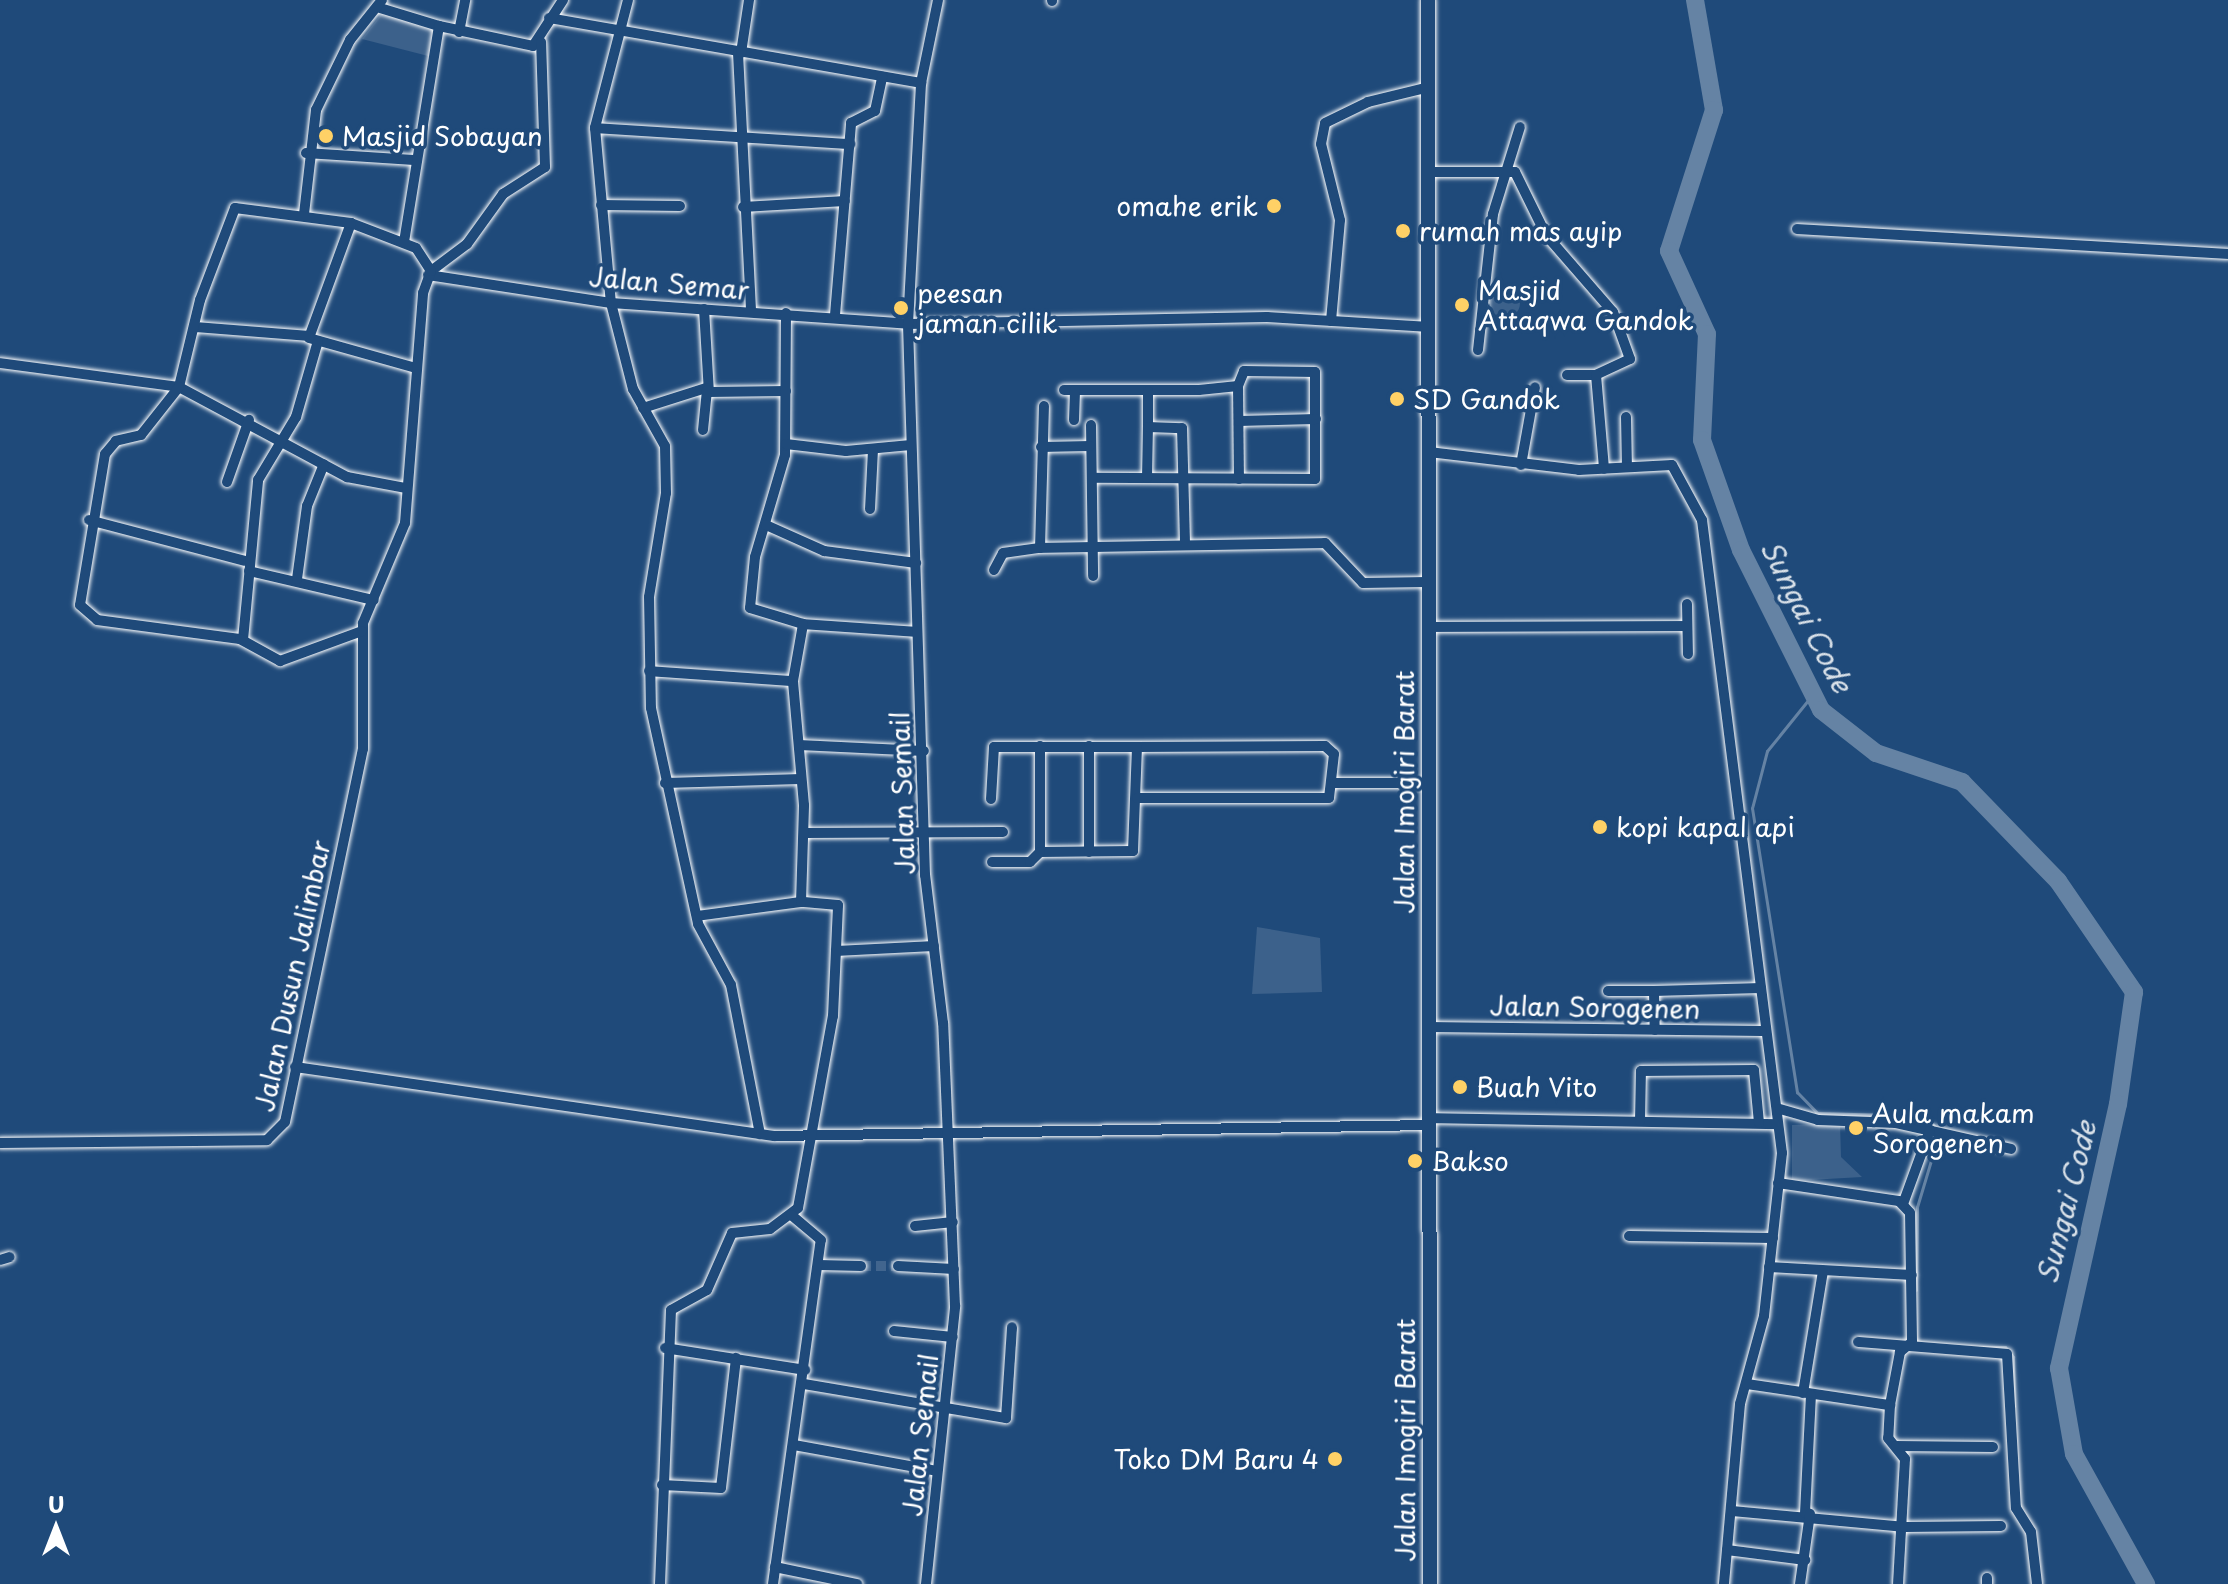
<!DOCTYPE html>
<style>
body{margin:0}
#map{position:relative;width:2228px;height:1584px;overflow:hidden;background:#1f4a7a;font-family:"Playpen Sans",sans-serif}
div>[style]{position:absolute}
[style*='--x']{left:calc(var(--x)*1px);top:calc(var(--y)*1px);width:calc(var(--w)*1px);rotate:calc(var(--a)*1deg)}
.green>*{inset:0;background:#3c618b}
.round{border-radius:50%}
.stream>*{height:3px;margin:-1.5px;padding:0 1.5px;transform-origin:1.5px;border-radius:1.5px;background:#6583a4}
.river>*{height:18px;margin:-9px;padding:0 9px;transform-origin:9px;border-radius:9px;background:#6583a4}
.minor-tunnel>*{height:10px;margin-top:-5px;transform-origin:0;background:repeating-linear-gradient(90deg,#41658e 0 10px,transparent 0 15px)}
.roads{filter:drop-shadow(0 0 2px #fff) drop-shadow(0 0 2px #fff)}
.minor>*{height:10px;margin:-5px;padding:0 5px;transform-origin:5px;border-radius:5px;background:#1f4a7a}
.secondary>*{height:14px;margin:-7px;padding:0 7px;transform-origin:7px;border-radius:7px;background:#1f4a7a}
.dots>*{width:22px;height:22px;translate:-50% -50%;box-sizing:border-box;border:4px solid #1f4a7a;border-radius:50%}
span{translate:-50% -50%;white-space:nowrap;text-align:center;line-height:1.15;-webkit-text-stroke:7px #1f4a7a;paint-order:stroke}
.poi-label{font-size:26px;color:#fff}
.left{translate:0 -50%;text-align:left}
.right{translate:-100% -50%;text-align:right}
.street-label{font-size:26px;color:#fff}
.water-label{font-size:28px;color:#d8e0e8;font-style:italic}
.north{position:absolute;left:16px;top:1488px;width:80px;height:80px;-webkit-text-stroke:6px #1f4a7a;paint-order:stroke;rotate:0deg;font-size:22px;font-weight:700;line-height:32px;text-align:center;color:#fff}
.north::after{content:'';display:block;margin:auto;width:28px;height:36px;background:#fff;clip-path:polygon(50% 0,100% 100%,50% 72%,0 100%)}
</style>
<div id="map">
<div class="green">
<i style="clip-path:polygon(383px 12px,436px 28px,432px 57px,362px 39px)"></i>
<i class="round" style="left:1490px;top:288px;width:30px;height:30px"></i>
<i style="clip-path:polygon(1257px 927px,1320px 938px,1322px 992px,1252px 994px)"></i>
<i style="clip-path:polygon(1840px 1123px,1841px 1157px,1862px 1177px,1792px 1181px,1792px 1125px)"></i>
</div>
<div class="stream">
<i style="--x:1813;--y:694;--w:73;--a:128.9"></i>
<i style="--x:1767;--y:751;--w:59;--a:104.7"></i>
<i style="--x:1752;--y:808;--w:288;--a:81"></i>
<i style="--x:1797;--y:1092;--w:29;--a:46"></i>
<i style="--x:1817;--y:1113;--w:109;--a:1.6"></i>
<i style="--x:1926;--y:1116;--w:14;--a:51"></i>
<i style="--x:1916;--y:1290;--w:83;--a:-89.3"></i>
<i style="--x:1917;--y:1207;--w:73;--a:-73.3"></i>
<i style="--x:1979;--y:1347;--w:26;--a:0"></i>
<i style="--x:2005;--y:1347;--w:13;--a:51"></i>
<i style="--x:2013;--y:1357;--w:49;--a:88.8"></i>
</div>
<div class="river">
<i style="--x:1695;--y:0;--w:112;--a:80.2"></i>
<i style="--x:1714;--y:110;--w:148;--a:107.7"></i>
<i style="--x:1669;--y:251;--w:91;--a:65.4"></i>
<i style="--x:1707;--y:334;--w:106;--a:92.7"></i>
<i style="--x:1702;--y:440;--w:117;--a:70.5"></i>
<i style="--x:1741;--y:550;--w:179;--a:63.4"></i>
<i style="--x:1821;--y:710;--w:70;--a:38"></i>
<i style="--x:1876;--y:753;--w:91;--a:18.6"></i>
<i style="--x:1962;--y:782;--w:138;--a:45.9"></i>
<i style="--x:2058;--y:881;--w:135;--a:55.6"></i>
<i style="--x:2134;--y:992;--w:113;--a:98.1"></i>
<i style="--x:2118;--y:1104;--w:271;--a:102.6"></i>
<i style="--x:2059;--y:1368;--w:87;--a:80.1"></i>
<i style="--x:2074;--y:1454;--w:149;--a:61"></i>
</div>
<div class="minor-tunnel">
<i style="--x:861;--y:1266;--w:37;--a:0"></i>
</div>
<div class="roads">
<div class="minor">
<i style="--x:628;--y:0;--w:132;--a:104.5"></i>
<i style="--x:595;--y:128;--w:176;--a:84.8"></i>
<i style="--x:611;--y:303;--w:89;--a:75.7"></i>
<i style="--x:633;--y:389;--w:65;--a:60.7"></i>
<i style="--x:665;--y:446;--w:47;--a:88.8"></i>
<i style="--x:666;--y:493;--w:105;--a:99.3"></i>
<i style="--x:649;--y:597;--w:111;--a:89"></i>
<i style="--x:651;--y:708;--w:221;--a:77.7"></i>
<i style="--x:698;--y:924;--w:69;--a:61.6"></i>
<i style="--x:731;--y:985;--w:152;--a:79"></i>
<i style="--x:1052;--y:0;--w:1;--a:90"></i>
<i style="--x:380;--y:8;--w:62;--a:17"></i>
<i style="--x:549;--y:18;--w:378;--a:9.9"></i>
<i style="--x:459;--y:32;--w:33;--a:-79"></i>
<i style="--x:738;--y:53;--w:259;--a:87.1"></i>
<i style="--x:741;--y:53;--w:54;--a:-81.4"></i>
<i style="--x:595;--y:128;--w:256;--a:3.6"></i>
<i style="--x:306;--y:153;--w:108;--a:3.7"></i>
<i style="--x:1431;--y:172;--w:84;--a:0"></i>
<i style="--x:1515;--y:172;--w:70;--a:63.8"></i>
<i style="--x:1546;--y:235;--w:102;--a:49"></i>
<i style="--x:1613;--y:312;--w:50;--a:70.1"></i>
<i style="--x:1630;--y:359;--w:38;--a:155"></i>
<i style="--x:1596;--y:375;--w:29;--a:180"></i>
<i style="--x:601;--y:205;--w:79;--a:0.7"></i>
<i style="--x:743;--y:207;--w:102;--a:-3.4"></i>
<i style="--x:304;--y:214;--w:105;--a:-83.4"></i>
<i style="--x:316;--y:110;--w:78;--a:-64.1"></i>
<i style="--x:350;--y:40;--w:51;--a:-51.3"></i>
<i style="--x:351;--y:223;--w:122;--a:110.1"></i>
<i style="--x:309;--y:338;--w:111;--a:15.7"></i>
<i style="--x:1797;--y:229;--w:432;--a:3.3"></i>
<i style="--x:404;--y:242;--w:219;--a:-80.8"></i>
<i style="--x:439;--y:26;--w:96;--a:12"></i>
<i style="--x:533;--y:46;--w:55;--a:-56.9"></i>
<i style="--x:431;--y:271;--w:45;--a:-36.9"></i>
<i style="--x:467;--y:244;--w:62;--a:-54.2"></i>
<i style="--x:503;--y:194;--w:50;--a:-32.7"></i>
<i style="--x:545;--y:167;--w:125;--a:-91.8"></i>
<i style="--x:428;--y:275;--w:185;--a:8.7"></i>
<i style="--x:611;--y:303;--w:298;--a:4"></i>
<i style="--x:908;--y:324;--w:359;--a:-1.1"></i>
<i style="--x:1267;--y:317;--w:163;--a:3.5"></i>
<i style="--x:704;--y:309;--w:83;--a:86.6"></i>
<i style="--x:709;--y:392;--w:77;--a:-0.7"></i>
<i style="--x:786;--y:313;--w:142;--a:90.4"></i>
<i style="--x:785;--y:455;--w:106;--a:106.4"></i>
<i style="--x:755;--y:557;--w:51;--a:95.6"></i>
<i style="--x:750;--y:608;--w:55;--a:16.8"></i>
<i style="--x:803;--y:624;--w:114;--a:4"></i>
<i style="--x:835;--y:315;--w:193;--a:-85.2"></i>
<i style="--x:851;--y:123;--w:27;--a:-27"></i>
<i style="--x:875;--y:111;--w:35;--a:-78"></i>
<i style="--x:1331;--y:321;--w:101;--a:-84.9"></i>
<i style="--x:1340;--y:220;--w:78;--a:-104"></i>
<i style="--x:1321;--y:144;--w:21;--a:-79"></i>
<i style="--x:1325;--y:123;--w:48;--a:-26"></i>
<i style="--x:1368;--y:102;--w:63;--a:-13.8"></i>
<i style="--x:194;--y:327;--w:114;--a:4.5"></i>
<i style="--x:1478;--y:350;--w:137;--a:-83.7"></i>
<i style="--x:1493;--y:214;--w:91;--a:-72.8"></i>
<i style="--x:0;--y:363;--w:181;--a:7.6"></i>
<i style="--x:179;--y:387;--w:191;--a:28.2"></i>
<i style="--x:347;--y:477;--w:59;--a:10.7"></i>
<i style="--x:1596;--y:375;--w:94;--a:85.1"></i>
<i style="--x:1238;--y:386;--w:93;--a:89.4"></i>
<i style="--x:1064;--y:390;--w:135;--a:0"></i>
<i style="--x:1199;--y:390;--w:39;--a:-6"></i>
<i style="--x:1238;--y:386;--w:16;--a:-68"></i>
<i style="--x:1244;--y:371;--w:71;--a:0.8"></i>
<i style="--x:1315;--y:372;--w:107;--a:90"></i>
<i style="--x:1315;--y:479;--w:223;--a:-179.7"></i>
<i style="--x:1148;--y:391;--w:36;--a:90"></i>
<i style="--x:643;--y:408;--w:66;--a:-17.6"></i>
<i style="--x:1626;--y:417;--w:50;--a:88.9"></i>
<i style="--x:1074;--y:420;--w:30;--a:-88"></i>
<i style="--x:1239;--y:421;--w:77;--a:-1.5"></i>
<i style="--x:1091;--y:425;--w:151;--a:89.2"></i>
<i style="--x:703;--y:430;--w:40;--a:-84.3"></i>
<i style="--x:786;--y:444;--w:60;--a:6.7"></i>
<i style="--x:846;--y:451;--w:65;--a:-5.3"></i>
<i style="--x:1041;--y:447;--w:49;--a:-1.2"></i>
<i style="--x:1429;--y:452;--w:151;--a:6.8"></i>
<i style="--x:1579;--y:470;--w:93;--a:-3.1"></i>
<i style="--x:1672;--y:465;--w:63;--a:61.4"></i>
<i style="--x:1702;--y:520;--w:638;--a:82.8"></i>
<i style="--x:1782;--y:1153;--w:164;--a:96.3"></i>
<i style="--x:1764;--y:1316;--w:91;--a:105.3"></i>
<i style="--x:1740;--y:1404;--w:181;--a:95.1"></i>
<i style="--x:1521;--y:465;--w:79;--a:-79.8"></i>
<i style="--x:1147;--y:478;--w:51;--a:-88.9"></i>
<i style="--x:1148;--y:427;--w:34;--a:2"></i>
<i style="--x:1182;--y:428;--w:117;--a:88.5"></i>
<i style="--x:227;--y:482;--w:66;--a:-70.5"></i>
<i style="--x:870;--y:509;--w:59;--a:-87.1"></i>
<i style="--x:89;--y:520;--w:161;--a:14.7"></i>
<i style="--x:766;--y:525;--w:64;--a:24.1"></i>
<i style="--x:824;--y:551;--w:93;--a:7.4"></i>
<i style="--x:1040;--y:548;--w:142;--a:-88.4"></i>
<i style="--x:994;--y:570;--w:19;--a:-62"></i>
<i style="--x:1003;--y:553;--w:37;--a:-8"></i>
<i style="--x:1040;--y:548;--w:285;--a:-1"></i>
<i style="--x:1325;--y:543;--w:55;--a:46.5"></i>
<i style="--x:1363;--y:583;--w:64;--a:-0.9"></i>
<i style="--x:249;--y:571;--w:128;--a:13.1"></i>
<i style="--x:297;--y:579;--w:74;--a:-82.2"></i>
<i style="--x:307;--y:506;--w:45;--a:-68"></i>
<i style="--x:1687;--y:604;--w:50;--a:88.9"></i>
<i style="--x:1427;--y:627;--w:260;--a:-0.2"></i>
<i style="--x:243;--y:640;--w:161;--a:-84.6"></i>
<i style="--x:258;--y:480;--w:74;--a:-58.9"></i>
<i style="--x:296;--y:417;--w:79;--a:-73.9"></i>
<i style="--x:649;--y:671;--w:144;--a:4"></i>
<i style="--x:799;--y:745;--w:125;--a:2.7"></i>
<i style="--x:1040;--y:746;--w:106;--a:90"></i>
<i style="--x:1040;--y:852;--w:93;--a:-0.6"></i>
<i style="--x:1133;--y:851;--w:104;--a:-87.8"></i>
<i style="--x:1137;--y:747;--w:188;--a:-0.3"></i>
<i style="--x:1325;--y:746;--w:12;--a:42"></i>
<i style="--x:1334;--y:754;--w:44;--a:96.5"></i>
<i style="--x:1329;--y:798;--w:192;--a:180"></i>
<i style="--x:665;--y:783;--w:136;--a:-1.7"></i>
<i style="--x:1335;--y:783;--w:69;--a:0"></i>
<i style="--x:1405;--y:785;--w:23;--a:-5"></i>
<i style="--x:991;--y:799;--w:52;--a:-86.7"></i>
<i style="--x:994;--y:747;--w:143;--a:0"></i>
<i style="--x:804;--y:833;--w:199;--a:-0.3"></i>
<i style="--x:1089;--y:852;--w:106;--a:-90"></i>
<i style="--x:992;--y:862;--w:38;--a:0"></i>
<i style="--x:1030;--y:862;--w:14;--a:-45"></i>
<i style="--x:697;--y:916;--w:105;--a:-7.7"></i>
<i style="--x:836;--y:951;--w:98;--a:-2.9"></i>
<i style="--x:1608;--y:991;--w:46;--a:0"></i>
<i style="--x:1654;--y:991;--w:39;--a:89"></i>
<i style="--x:1654;--y:991;--w:107;--a:-1.6"></i>
<i style="--x:1428;--y:1027;--w:334;--a:0.7"></i>
<i style="--x:295;--y:1067;--w:484;--a:8.2"></i>
<i style="--x:774;--y:1136;--w:654;--a:-0.96"></i>
<i style="--x:1780;--y:1109;--w:40;--a:16"></i>
<i style="--x:1818;--y:1120;--w:78;--a:2.2"></i>
<i style="--x:1896;--y:1123;--w:118;--a:12.7"></i>
<i style="--x:1428;--y:1118;--w:347;--a:1"></i>
<i style="--x:1640;--y:1121;--w:50;--a:-88.9"></i>
<i style="--x:1641;--y:1071;--w:113;--a:-0.5"></i>
<i style="--x:1754;--y:1070;--w:53;--a:84.6"></i>
<i style="--x:0;--y:1143;--w:267;--a:-0.6"></i>
<i style="--x:267;--y:1140;--w:25;--a:-45"></i>
<i style="--x:285;--y:1122;--w:381;--a:-78.2"></i>
<i style="--x:363;--y:749;--w:126;--a:-90"></i>
<i style="--x:363;--y:623;--w:108;--a:-67.2"></i>
<i style="--x:405;--y:523;--w:231;--a:-85.5"></i>
<i style="--x:423;--y:293;--w:23;--a:-70"></i>
<i style="--x:431;--y:271;--w:27;--a:-123"></i>
<i style="--x:416;--y:248;--w:70;--a:-159"></i>
<i style="--x:351;--y:223;--w:117;--a:-172.6"></i>
<i style="--x:235;--y:208;--w:98;--a:110.8"></i>
<i style="--x:200;--y:300;--w:89;--a:103.6"></i>
<i style="--x:179;--y:387;--w:61;--a:128.4"></i>
<i style="--x:141;--y:435;--w:26;--a:167"></i>
<i style="--x:116;--y:441;--w:17;--a:130"></i>
<i style="--x:105;--y:454;--w:153;--a:99.4"></i>
<i style="--x:80;--y:605;--w:23;--a:41"></i>
<i style="--x:97;--y:620;--w:144;--a:7.6"></i>
<i style="--x:240;--y:639;--w:46;--a:28.8"></i>
<i style="--x:280;--y:661;--w:87;--a:-20.1"></i>
<i style="--x:1778;--y:1183;--w:122;--a:8.5"></i>
<i style="--x:1899;--y:1201;--w:16;--a:47"></i>
<i style="--x:1910;--y:1213;--w:129;--a:89.1"></i>
<i style="--x:1912;--y:1342;--w:16;--a:140"></i>
<i style="--x:1900;--y:1352;--w:54;--a:100.7"></i>
<i style="--x:1903;--y:1204;--w:79;--a:-70"></i>
<i style="--x:915;--y:1226;--w:38;--a:-6"></i>
<i style="--x:1629;--y:1236;--w:144;--a:0.8"></i>
<i style="--x:0;--y:1260;--w:10;--a:-17"></i>
<i style="--x:819;--y:1265;--w:42;--a:1.4"></i>
<i style="--x:898;--y:1266;--w:56;--a:3.1"></i>
<i style="--x:1769;--y:1267;--w:143;--a:3.2"></i>
<i style="--x:894;--y:1331;--w:59;--a:5.8"></i>
<i style="--x:1858;--y:1342;--w:149;--a:4.6"></i>
<i style="--x:2007;--y:1354;--w:154;--a:86.7"></i>
<i style="--x:2016;--y:1508;--w:28;--a:58"></i>
<i style="--x:2031;--y:1532;--w:52;--a:83.4"></i>
<i style="--x:665;--y:1348;--w:142;--a:8.9"></i>
<i style="--x:804;--y:1384;--w:205;--a:9.6"></i>
<i style="--x:1006;--y:1418;--w:91;--a:-86.2"></i>
<i style="--x:1747;--y:1384;--w:145;--a:8.4"></i>
<i style="--x:1890;--y:1405;--w:33;--a:93"></i>
<i style="--x:1888;--y:1438;--w:27;--a:51"></i>
<i style="--x:1905;--y:1459;--w:125;--a:93.2"></i>
<i style="--x:1803;--y:1393;--w:124;--a:-80.7"></i>
<i style="--x:794;--y:1445;--w:145;--a:10.3"></i>
<i style="--x:1896;--y:1446;--w:97;--a:0.6"></i>
<i style="--x:662;--y:1485;--w:59;--a:2.9"></i>
<i style="--x:721;--y:1488;--w:131;--a:-83.4"></i>
<i style="--x:1732;--y:1511;--w:174;--a:5.3"></i>
<i style="--x:1905;--y:1527;--w:96;--a:-0.6"></i>
<i style="--x:1805;--y:1513;--w:118;--a:-87.1"></i>
<i style="--x:1727;--y:1550;--w:79;--a:7.3"></i>
<i style="--x:775;--y:1567;--w:84;--a:11.7"></i>
<i style="--x:1987;--y:1578;--w:6;--a:90"></i>
<i style="--x:660;--y:1584;--w:274;--a:-87.7"></i>
<i style="--x:671;--y:1310;--w:41;--a:-29.1"></i>
<i style="--x:707;--y:1290;--w:62;--a:-66.3"></i>
<i style="--x:732;--y:1233;--w:38;--a:-6"></i>
<i style="--x:770;--y:1229;--w:35;--a:-37"></i>
<i style="--x:798;--y:1208;--w:195;--a:-79.7"></i>
<i style="--x:833;--y:1016;--w:111;--a:-87.4"></i>
<i style="--x:838;--y:905;--w:37;--a:-175"></i>
<i style="--x:801;--y:902;--w:97;--a:-88.2"></i>
<i style="--x:804;--y:805;--w:124;--a:-95.1"></i>
<i style="--x:793;--y:681;--w:58;--a:-80"></i>
<i style="--x:773;--y:1584;--w:347;--a:-82.1"></i>
<i style="--x:821;--y:1240;--w:39;--a:-140"></i>
<i style="--x:926;--y:1584;--w:280;--a:-84"></i>
<i style="--x:955;--y:1306;--w:283;--a:-92.4"></i>
<i style="--x:943;--y:1023;--w:149;--a:-96.9"></i>
<i style="--x:925;--y:875;--w:551;--a:-91.77"></i>
<i style="--x:908;--y:324;--w:241;--a:-86.9"></i>
<i style="--x:921;--y:83;--w:85;--a:-78.4"></i>
<i style="--x:1800;--y:1584;--w:71;--a:-81.9"></i>
</div>
<div class="secondary">
<i style="--x:1428;--y:0;--w:1584;--a:89.93"></i>
</div>
</div>
<div class="dots">
<i style="left:326px;top:136px;background:#ffd166"></i>
<i style="left:1274px;top:206px;background:#ffd166"></i>
<i style="left:1403px;top:231px;background:#ffd166"></i>
<i style="left:1462px;top:305px;background:#ffd166"></i>
<i style="left:901px;top:308px;background:#ffd166"></i>
<i style="left:1397px;top:399px;background:#ffd166"></i>
<i style="left:1600px;top:827px;background:#ffd166"></i>
<i style="left:1460px;top:1087px;background:#ffd166"></i>
<i style="left:1856px;top:1128px;background:#ffd166"></i>
<i style="left:1415px;top:1161px;background:#ffd166"></i>
<i style="left:1335px;top:1459px;background:#ffd166"></i>
</div>
<div class="poi-label">
<span class="left" style="left:342px;top:136px">Masjid Sobayan</span>
<span class="right" style="left:1258px;top:206px">omahe erik</span>
<span class="left" style="left:1419px;top:231px">rumah mas ayip</span>
<span class="left" style="left:1478px;top:305px">Masjid<br>Attaqwa Gandok</span>
<span class="left" style="left:917px;top:308px">peesan<br>jaman cilik</span>
<span class="left" style="left:1413px;top:399px">SD Gandok</span>
<span class="left" style="left:1616px;top:827px">kopi kapal api</span>
<span class="left" style="left:1476px;top:1087px">Buah Vito</span>
<span class="left" style="left:1872px;top:1128px">Aula makam<br>Sorogenen</span>
<span class="left" style="left:1431px;top:1161px">Bakso</span>
<span class="right" style="left:1319px;top:1459px">Toko DM Baru 4</span>
</div>
<div class="street-label">
<span style="left:669px;top:283px;rotate:5deg">Jalan Semar</span>
<span style="left:1404px;top:792px;rotate:-90deg">Jalan Imogiri Barat</span>
<span style="left:902px;top:793px;rotate:-92deg">Jalan Semail</span>
<span style="left:292px;top:976px;rotate:-78deg">Jalan Dusun Jalimbar</span>
<span style="left:1595px;top:1007px;rotate:1deg">Jalan Sorogenen</span>
<span style="left:920px;top:1435px;rotate:-84deg">Jalan Semail</span>
<span style="left:1405px;top:1440px;rotate:-90deg">Jalan Imogiri Barat</span>
</div>
<div class="water-label">
<span style="left:1807px;top:616px;rotate:63deg">Sungai Code</span>
<span style="left:2066px;top:1202px;rotate:-76deg">Sungai Code</span>
</div>
<div class="north">U</div>
</div>
